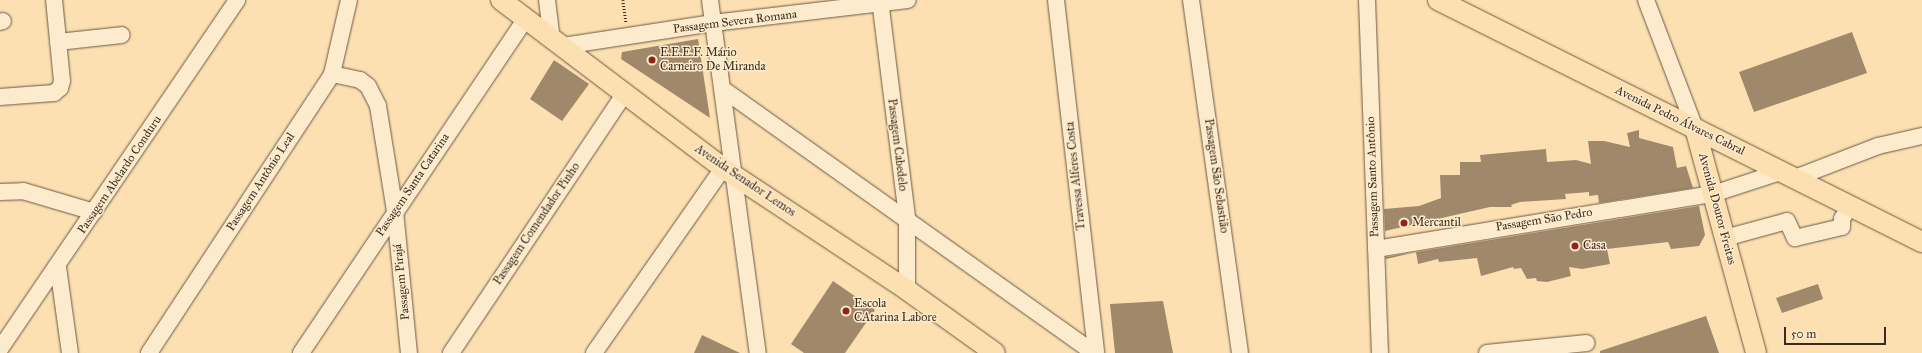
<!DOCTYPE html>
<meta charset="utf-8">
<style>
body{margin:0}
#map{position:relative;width:1922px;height:353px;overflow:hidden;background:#fce0b2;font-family:"IM FELL Great Primer",serif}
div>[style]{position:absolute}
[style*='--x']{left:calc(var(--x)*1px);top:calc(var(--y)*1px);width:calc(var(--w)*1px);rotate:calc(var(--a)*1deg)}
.building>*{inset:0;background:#a0896b}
.path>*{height:2.5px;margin-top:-1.25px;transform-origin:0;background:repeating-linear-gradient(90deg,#3c2a1e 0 1px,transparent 0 3px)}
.roads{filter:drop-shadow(0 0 1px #6c5843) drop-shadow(0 0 1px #6c5843)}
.minor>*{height:16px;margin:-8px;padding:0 8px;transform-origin:8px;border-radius:8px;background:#fdebcd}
.major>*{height:20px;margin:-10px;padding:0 10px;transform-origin:10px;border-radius:10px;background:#fce0b2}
.dots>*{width:11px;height:11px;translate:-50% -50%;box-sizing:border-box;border:2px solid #fdebcd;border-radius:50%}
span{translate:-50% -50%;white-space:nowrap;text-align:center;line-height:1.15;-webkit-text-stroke:3px #fdebcd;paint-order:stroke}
.street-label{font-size:12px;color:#3c2a1e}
.poi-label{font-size:12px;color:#3c2a1e}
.left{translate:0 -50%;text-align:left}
.scale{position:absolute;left:1784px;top:327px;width:102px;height:18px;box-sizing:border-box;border:2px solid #3c2a1e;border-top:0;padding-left:5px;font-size:12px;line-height:14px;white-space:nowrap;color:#3c2a1e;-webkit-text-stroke:3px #fdebcd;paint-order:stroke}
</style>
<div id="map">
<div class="building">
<i style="clip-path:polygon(1852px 32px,1867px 73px,1754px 112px,1739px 72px)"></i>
<i style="clip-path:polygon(698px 39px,710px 118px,621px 59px,622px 52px)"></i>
<i style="clip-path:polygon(554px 60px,589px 84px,562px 121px,530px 99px)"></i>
<i style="clip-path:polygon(1639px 130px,1639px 138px,1673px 147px,1677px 168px,1686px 166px,1693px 188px,1599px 203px,1598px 195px,1589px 196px,1589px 192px,1565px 194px,1566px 199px,1520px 202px,1511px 205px,1512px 207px,1490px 207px,1385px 231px,1384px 209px,1419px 206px,1441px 198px,1440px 175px,1460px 175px,1460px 162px,1481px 162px,1480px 155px,1546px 149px,1547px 162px,1576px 160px,1591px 164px,1588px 141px,1604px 141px,1630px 147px,1627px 133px)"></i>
<i style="clip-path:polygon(1699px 206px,1705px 235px,1699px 246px,1671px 249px,1668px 242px,1607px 249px,1610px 264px,1582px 269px,1569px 267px,1571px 276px,1547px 282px,1537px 281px,1536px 278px,1527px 279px,1521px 268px,1514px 269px,1513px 267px,1481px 276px,1477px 258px,1439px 262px,1438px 259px,1418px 264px,1416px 252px,1386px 259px,1386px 257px)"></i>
<i style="clip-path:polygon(833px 281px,875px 310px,845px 353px,804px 353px,791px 344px)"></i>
<i style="clip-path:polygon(1818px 284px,1823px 299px,1782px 313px,1776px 298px)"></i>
<i style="clip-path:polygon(1163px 301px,1173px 353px,1115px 353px,1110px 304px)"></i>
<i style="clip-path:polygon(1706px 316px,1719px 353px,1600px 353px,1600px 351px)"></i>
<i style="clip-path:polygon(702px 335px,740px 353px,694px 353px)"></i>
</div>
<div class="path">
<i style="--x:623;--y:0;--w:22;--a:82"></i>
</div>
<div class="roads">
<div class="minor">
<i style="--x:547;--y:0;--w:38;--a:83"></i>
<i style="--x:710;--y:0;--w:356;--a:82.3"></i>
<i style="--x:880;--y:0;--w:220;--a:82.9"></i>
<i style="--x:907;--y:218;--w:72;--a:90"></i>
<i style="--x:1056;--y:0;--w:355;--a:83.5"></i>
<i style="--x:1191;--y:0;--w:356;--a:82.1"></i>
<i style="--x:1367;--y:0;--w:353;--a:87.9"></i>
<i style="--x:1646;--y:0;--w:137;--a:69.1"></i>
<i style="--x:0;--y:22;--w:3;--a:-18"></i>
<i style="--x:58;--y:42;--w:64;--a:-6.2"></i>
<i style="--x:563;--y:46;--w:152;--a:-8.7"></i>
<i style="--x:713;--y:23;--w:196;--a:-6.7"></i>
<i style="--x:332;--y:74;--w:29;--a:12"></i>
<i style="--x:360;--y:80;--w:10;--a:37"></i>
<i style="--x:368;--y:86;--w:22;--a:63"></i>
<i style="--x:378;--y:106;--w:106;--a:80.8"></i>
<i style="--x:395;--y:211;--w:143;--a:84.4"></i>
<i style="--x:724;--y:90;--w:454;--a:35.4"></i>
<i style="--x:0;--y:97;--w:54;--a:-4.2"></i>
<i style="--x:54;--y:93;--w:8;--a:-40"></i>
<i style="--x:60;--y:88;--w:7;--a:-74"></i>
<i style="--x:62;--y:81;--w:81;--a:-95.6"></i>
<i style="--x:1795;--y:178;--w:89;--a:-21.1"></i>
<i style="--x:1878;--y:146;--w:45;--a:-12.8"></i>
<i style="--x:0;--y:192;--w:23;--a:-2"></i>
<i style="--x:23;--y:191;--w:74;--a:16.5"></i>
<i style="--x:1725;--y:238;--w:64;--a:-15.3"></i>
<i style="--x:1787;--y:221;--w:19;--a:65"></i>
<i style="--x:1795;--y:238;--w:48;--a:-13.2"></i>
<i style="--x:1842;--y:227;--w:8;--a:-90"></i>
<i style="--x:1842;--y:219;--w:14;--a:-60"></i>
<i style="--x:1376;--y:249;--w:341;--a:-9.3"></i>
<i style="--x:1713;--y:194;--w:71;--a:-18.2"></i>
<i style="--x:58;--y:267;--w:87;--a:82.1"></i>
<i style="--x:0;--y:349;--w:422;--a:-55.8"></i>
<i style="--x:149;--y:353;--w:334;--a:-56.7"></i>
<i style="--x:332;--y:74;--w:76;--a:-77.1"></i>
<i style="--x:301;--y:353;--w:404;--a:-56.1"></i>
<i style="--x:451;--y:353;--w:311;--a:-56.2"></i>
<i style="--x:594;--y:353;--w:226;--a:-55.1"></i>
<i style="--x:1487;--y:353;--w:100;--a:-5.7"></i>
</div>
<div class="major">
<i style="--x:501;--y:0;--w:278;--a:37.1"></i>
<i style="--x:723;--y:168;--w:221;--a:33.5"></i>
<i style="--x:907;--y:290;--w:108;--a:35.6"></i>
<i style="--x:1438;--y:0;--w:541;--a:26.57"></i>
<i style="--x:1695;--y:128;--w:233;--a:74.8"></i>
</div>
</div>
<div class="dots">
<i style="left:652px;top:60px;background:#8f2418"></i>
<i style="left:1404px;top:223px;background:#8f2418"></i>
<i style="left:1575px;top:246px;background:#8f2418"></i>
<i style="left:846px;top:311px;background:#8f2418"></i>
</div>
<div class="street-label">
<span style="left:735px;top:22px;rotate:-7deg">Passagem Severa Romana</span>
<span style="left:1680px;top:121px;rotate:26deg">Avenida Pedro Álvares Cabral</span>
<span style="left:897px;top:145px;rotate:83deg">Passagem Cabedelo</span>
<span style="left:120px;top:175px;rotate:-56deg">Passagem Abelardo Conduru</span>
<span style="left:1076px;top:176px;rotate:-96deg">Travessa Alferes Costa</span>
<span style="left:1216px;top:176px;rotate:82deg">Passagem São Sebastião</span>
<span style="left:1373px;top:177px;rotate:-92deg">Passagem Santo Antônio</span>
<span style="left:745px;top:181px;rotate:34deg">Avenida Senador Lemos</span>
<span style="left:261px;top:182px;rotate:-57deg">Passagem Antônio Leal</span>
<span style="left:413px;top:185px;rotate:-56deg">Passagem Santa Catarina</span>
<span style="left:1717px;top:209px;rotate:75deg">Avenida Doutor Freitas</span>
<span style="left:1544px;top:220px;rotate:-9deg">Passagem São Pedro</span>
<span style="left:537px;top:224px;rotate:-56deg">Passagem Comendador Pinho</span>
<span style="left:402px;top:282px;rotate:-96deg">Passagem Pirajá</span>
</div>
<div class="poi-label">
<span class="left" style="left:660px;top:60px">E.E.E.F. Mário<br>Carneiro De Miranda</span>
<span class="left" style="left:1412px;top:223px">Mercantil</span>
<span class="left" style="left:1583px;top:246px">Casa</span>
<span class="left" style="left:854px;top:311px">Escola<br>CAtarina Labore</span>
</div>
<div class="scale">50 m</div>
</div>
